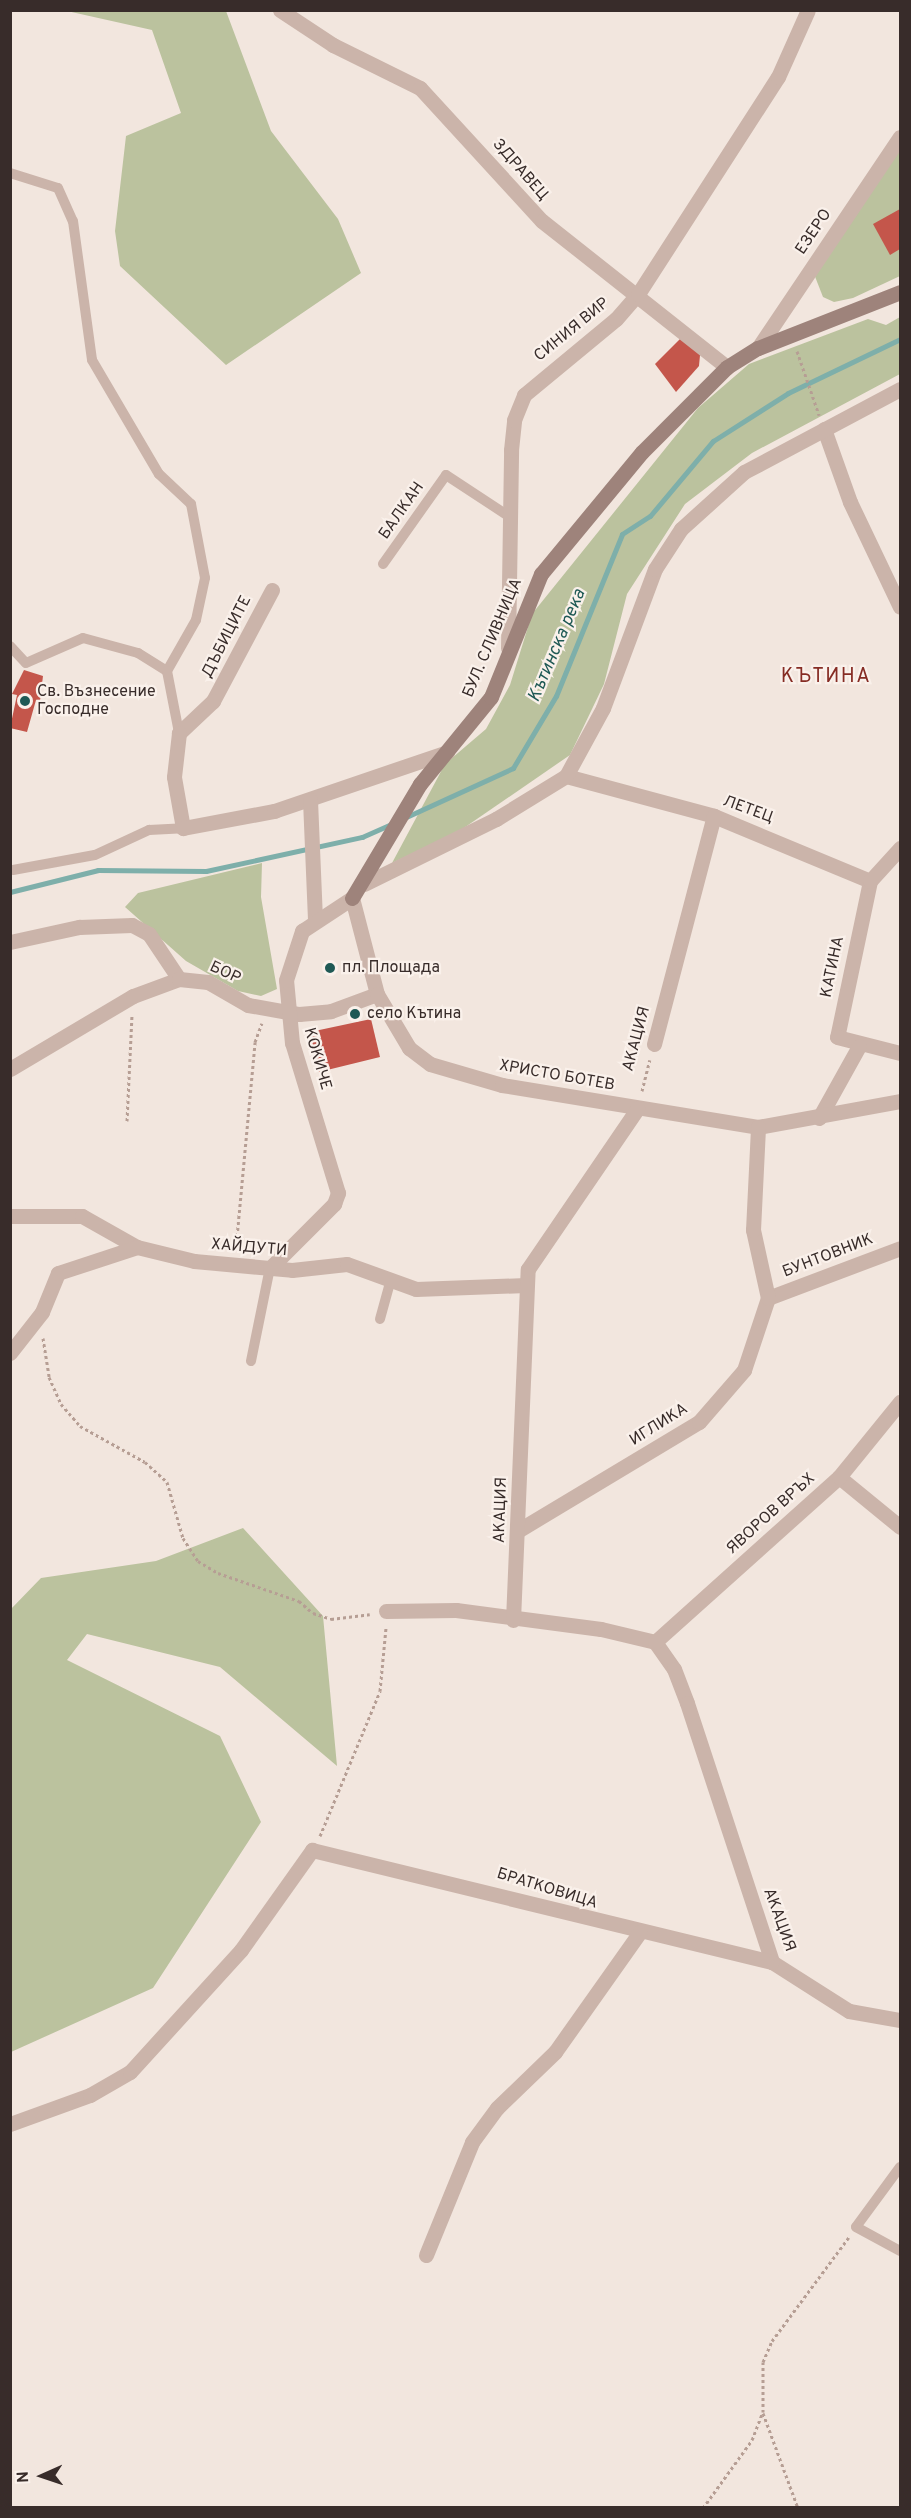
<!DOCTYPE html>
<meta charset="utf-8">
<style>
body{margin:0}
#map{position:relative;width:911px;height:2518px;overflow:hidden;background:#f2e6de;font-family:Overpass,sans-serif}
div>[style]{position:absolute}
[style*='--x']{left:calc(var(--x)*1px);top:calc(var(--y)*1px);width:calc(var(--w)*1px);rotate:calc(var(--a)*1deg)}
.green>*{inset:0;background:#bbc29e}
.stream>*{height:5px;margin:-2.5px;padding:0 2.5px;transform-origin:2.5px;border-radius:2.5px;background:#7eafaa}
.building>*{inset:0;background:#c4564b}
.path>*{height:3px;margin-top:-1.5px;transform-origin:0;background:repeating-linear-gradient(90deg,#b69e94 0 3px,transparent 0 6px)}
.lane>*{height:10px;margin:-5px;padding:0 5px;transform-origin:5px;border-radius:5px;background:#cbb4aa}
.street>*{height:15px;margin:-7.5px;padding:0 7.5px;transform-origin:7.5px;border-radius:7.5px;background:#cbb4aa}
.secondary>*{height:15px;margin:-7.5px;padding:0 7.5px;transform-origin:7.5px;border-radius:7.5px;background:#9e837b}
.dots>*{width:16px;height:16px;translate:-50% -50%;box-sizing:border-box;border:3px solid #faf1eb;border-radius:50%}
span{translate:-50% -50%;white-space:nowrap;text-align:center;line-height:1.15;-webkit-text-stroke:4.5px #faf1eb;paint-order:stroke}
.street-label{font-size:16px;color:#382c2a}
.poi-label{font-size:16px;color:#382c2a}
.left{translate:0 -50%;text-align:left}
.water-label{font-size:18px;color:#1f5955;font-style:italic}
.quarter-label{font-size:20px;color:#862c24;letter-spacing:1.5px}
.frame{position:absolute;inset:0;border:12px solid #382c2a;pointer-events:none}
.north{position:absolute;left:12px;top:2446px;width:60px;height:60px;-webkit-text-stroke:4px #faf1eb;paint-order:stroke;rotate:267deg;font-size:16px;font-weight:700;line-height:24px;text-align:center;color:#382c2a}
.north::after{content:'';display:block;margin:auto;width:21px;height:27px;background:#382c2a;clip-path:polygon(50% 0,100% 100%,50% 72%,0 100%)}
</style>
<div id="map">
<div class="green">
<i style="clip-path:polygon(67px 11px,226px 11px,271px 131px,338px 219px,361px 273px,226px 365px,120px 266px,115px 231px,126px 136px,181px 113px,152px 30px)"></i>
<i style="clip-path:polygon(900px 146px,900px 276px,853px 298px,834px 302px,823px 297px,814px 274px)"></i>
<i style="clip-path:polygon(900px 317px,900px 374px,752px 453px,685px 504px,627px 594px,604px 684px,570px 755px,458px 832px,392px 863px,445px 764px,486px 729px,510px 685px,532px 614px,698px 408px,749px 364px,868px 319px,886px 325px)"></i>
<i style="clip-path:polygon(262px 863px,261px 897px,277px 989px,261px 996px,238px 991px,186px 961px,125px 907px,138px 893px)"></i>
<i style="clip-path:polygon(243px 1528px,323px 1616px,337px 1766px,220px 1667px,87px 1634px,67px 1660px,220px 1736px,261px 1822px,153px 1988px,11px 2052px,11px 1609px,41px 1578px,156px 1561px)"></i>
</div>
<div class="stream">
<i style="--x:404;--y:818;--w:120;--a:-24.6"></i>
<i style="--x:513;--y:768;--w:84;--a:-59.2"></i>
<i style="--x:556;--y:696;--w:175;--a:-67.8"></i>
<i style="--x:622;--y:534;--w:33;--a:-33"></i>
<i style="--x:650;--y:516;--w:98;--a:-50"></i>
<i style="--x:713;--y:441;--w:89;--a:-32.6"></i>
<i style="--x:788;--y:393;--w:124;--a:-25.7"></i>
<i style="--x:10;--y:892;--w:91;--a:-14"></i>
<i style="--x:98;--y:870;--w:108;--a:0.5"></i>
<i style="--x:206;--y:871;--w:160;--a:-12.3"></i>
<i style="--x:362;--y:837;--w:34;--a:-24"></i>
</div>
<div class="building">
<i style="clip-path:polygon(900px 209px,900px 249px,890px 255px,873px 224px)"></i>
<i style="clip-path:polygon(683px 336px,700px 355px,699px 366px,676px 392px,655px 364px)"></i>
<i style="clip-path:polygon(24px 670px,43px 676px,40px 701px,36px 700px,27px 732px,10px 728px,17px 695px,12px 694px)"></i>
<i style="clip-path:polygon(371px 1019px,380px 1057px,319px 1072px,310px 1032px)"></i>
</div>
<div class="path">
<i style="--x:797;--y:351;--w:68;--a:71"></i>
<i style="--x:642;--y:1091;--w:32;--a:-76"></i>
<i style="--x:127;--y:1121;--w:105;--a:-87.3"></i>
<i style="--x:236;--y:1248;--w:207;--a:-84.7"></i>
<i style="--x:255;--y:1042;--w:20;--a:-70"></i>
<i style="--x:43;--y:1338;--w:39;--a:81"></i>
<i style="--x:49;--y:1377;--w:30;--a:66"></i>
<i style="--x:61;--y:1404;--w:29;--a:49"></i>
<i style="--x:80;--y:1426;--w:74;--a:29"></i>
<i style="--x:145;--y:1462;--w:30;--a:42"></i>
<i style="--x:167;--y:1482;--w:58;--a:74.1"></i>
<i style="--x:183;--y:1538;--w:27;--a:57"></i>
<i style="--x:198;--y:1561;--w:23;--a:31"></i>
<i style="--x:218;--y:1573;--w:86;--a:19.1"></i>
<i style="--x:299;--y:1601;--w:18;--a:41"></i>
<i style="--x:313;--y:1613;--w:19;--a:18"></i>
<i style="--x:331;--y:1619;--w:39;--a:-7"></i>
<i style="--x:320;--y:1836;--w:157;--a:-67.5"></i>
<i style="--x:380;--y:1691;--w:64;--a:-84.6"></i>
<i style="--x:763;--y:2413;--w:101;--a:69.8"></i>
<i style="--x:703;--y:2508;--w:84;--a:-54.2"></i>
<i style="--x:752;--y:2440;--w:30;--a:-69"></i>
<i style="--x:763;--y:2412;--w:50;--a:-90"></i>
<i style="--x:763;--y:2362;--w:23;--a:-67"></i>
<i style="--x:772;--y:2341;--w:129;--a:-53.5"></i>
</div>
<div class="lane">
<i style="--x:10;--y:173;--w:50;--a:17.4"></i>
<i style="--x:58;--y:188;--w:36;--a:66"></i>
<i style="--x:73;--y:221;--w:140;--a:82.2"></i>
<i style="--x:92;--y:360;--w:132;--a:59.6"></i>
<i style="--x:159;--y:474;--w:44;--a:43.2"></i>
<i style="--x:191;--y:504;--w:75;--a:79.3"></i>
<i style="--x:205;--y:578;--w:43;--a:102.1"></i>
<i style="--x:196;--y:620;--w:59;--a:119.6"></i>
<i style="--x:383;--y:564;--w:109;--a:-54.7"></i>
<i style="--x:446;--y:475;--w:77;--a:33.3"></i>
<i style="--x:10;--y:646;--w:23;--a:47"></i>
<i style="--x:26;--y:663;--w:62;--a:-23.7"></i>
<i style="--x:83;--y:638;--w:57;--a:15.3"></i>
<i style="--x:138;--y:653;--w:34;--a:32"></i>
<i style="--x:167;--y:671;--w:63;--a:79"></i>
<i style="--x:13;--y:870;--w:83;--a:-10.4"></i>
<i style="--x:95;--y:855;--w:60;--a:-24.8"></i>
<i style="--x:149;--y:830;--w:34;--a:-3"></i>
<i style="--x:380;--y:1319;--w:41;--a:-74.6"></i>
<i style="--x:251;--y:1361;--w:95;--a:-78.5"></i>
<i style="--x:900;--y:2167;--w:74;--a:126.3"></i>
<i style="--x:856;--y:2227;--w:50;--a:28.6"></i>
</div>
<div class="street">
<i style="--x:280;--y:10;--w:64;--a:33.4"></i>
<i style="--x:333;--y:45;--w:97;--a:26.3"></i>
<i style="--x:420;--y:88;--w:180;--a:47.5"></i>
<i style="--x:542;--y:221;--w:236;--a:38.3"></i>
<i style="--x:758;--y:348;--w:254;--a:-56.1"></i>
<i style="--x:824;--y:429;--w:77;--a:70.4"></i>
<i style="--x:850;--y:502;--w:116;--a:64.5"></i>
<i style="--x:272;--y:590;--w:126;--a:118"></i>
<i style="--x:213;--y:701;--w:47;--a:136.7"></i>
<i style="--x:179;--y:733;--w:44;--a:96.5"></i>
<i style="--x:174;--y:777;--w:52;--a:80"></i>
<i style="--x:183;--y:828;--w:93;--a:-10.6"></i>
<i style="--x:274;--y:811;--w:183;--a:-18.8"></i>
<i style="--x:508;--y:648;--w:198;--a:-89.1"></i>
<i style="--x:511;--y:450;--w:30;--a:-84"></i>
<i style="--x:514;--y:420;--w:27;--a:-68"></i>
<i style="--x:524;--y:395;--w:119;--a:-39.6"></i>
<i style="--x:616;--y:319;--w:33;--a:-49"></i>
<i style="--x:638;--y:294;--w:258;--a:-57.2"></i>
<i style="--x:778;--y:77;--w:73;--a:-65.9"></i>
<i style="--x:566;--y:776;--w:153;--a:15.1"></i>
<i style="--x:714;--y:816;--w:169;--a:22.6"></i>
<i style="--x:310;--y:800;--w:120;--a:87.6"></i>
<i style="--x:870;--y:881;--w:159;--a:101.9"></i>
<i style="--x:837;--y:1037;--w:65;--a:14.3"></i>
<i style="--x:870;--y:881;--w:45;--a:-47.7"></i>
<i style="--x:364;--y:884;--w:147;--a:-26.2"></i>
<i style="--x:496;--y:819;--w:82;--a:-31.6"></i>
<i style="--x:566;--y:776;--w:77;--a:-61.4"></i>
<i style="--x:603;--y:708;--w:148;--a:-69.5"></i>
<i style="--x:655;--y:569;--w:48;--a:-57"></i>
<i style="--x:681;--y:529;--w:85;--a:-42.1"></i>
<i style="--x:744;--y:472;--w:177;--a:-28"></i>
<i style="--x:10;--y:942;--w:71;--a:-12.3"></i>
<i style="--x:79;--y:927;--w:53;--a:-2.2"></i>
<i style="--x:132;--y:925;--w:19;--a:28"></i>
<i style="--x:149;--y:934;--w:54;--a:56.3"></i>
<i style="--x:654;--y:1044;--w:236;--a:-75.3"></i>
<i style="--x:10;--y:1069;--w:143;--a:-30.7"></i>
<i style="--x:133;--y:996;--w:49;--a:-20.3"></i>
<i style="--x:179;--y:979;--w:29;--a:6"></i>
<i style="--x:208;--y:982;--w:46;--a:29.9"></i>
<i style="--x:248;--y:1005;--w:52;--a:10"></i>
<i style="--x:299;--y:1014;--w:32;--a:-5"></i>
<i style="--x:331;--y:1011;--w:49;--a:-20.3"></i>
<i style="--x:819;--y:1118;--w:82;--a:-60.9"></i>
<i style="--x:10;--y:1216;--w:72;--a:0"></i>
<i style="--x:82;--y:1216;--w:63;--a:29.4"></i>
<i style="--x:137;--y:1247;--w:59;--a:13.8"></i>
<i style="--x:194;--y:1261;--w:98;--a:5.2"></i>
<i style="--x:292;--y:1270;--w:55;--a:-6.2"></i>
<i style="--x:347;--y:1264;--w:73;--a:19.9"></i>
<i style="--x:416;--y:1289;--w:110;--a:-2.1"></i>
<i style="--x:270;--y:1268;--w:91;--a:-45"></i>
<i style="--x:334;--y:1204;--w:12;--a:-70"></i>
<i style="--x:338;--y:1193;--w:157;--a:-107"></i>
<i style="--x:292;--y:1043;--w:63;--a:-95.4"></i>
<i style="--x:286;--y:980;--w:52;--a:-71.9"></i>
<i style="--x:302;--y:931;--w:60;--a:-33.4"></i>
<i style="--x:352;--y:898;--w:99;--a:75.4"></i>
<i style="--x:377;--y:994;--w:63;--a:59.3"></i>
<i style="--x:409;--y:1048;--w:26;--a:37"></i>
<i style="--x:430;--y:1064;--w:75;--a:16.3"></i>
<i style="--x:502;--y:1085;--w:259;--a:9.3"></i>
<i style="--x:758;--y:1127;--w:144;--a:-10.4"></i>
<i style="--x:768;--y:1298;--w:141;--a:-20.7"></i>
<i style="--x:10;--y:1353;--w:52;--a:-52"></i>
<i style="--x:42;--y:1312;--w:42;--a:-67.7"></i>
<i style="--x:58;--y:1273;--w:83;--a:-18.2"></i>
<i style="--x:839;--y:1477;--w:79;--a:39.3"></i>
<i style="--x:519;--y:1530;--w:210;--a:-31"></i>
<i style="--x:699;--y:1422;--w:69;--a:-49.1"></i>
<i style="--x:744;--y:1370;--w:76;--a:-71.6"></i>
<i style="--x:768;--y:1298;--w:70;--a:-102.4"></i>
<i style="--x:753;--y:1230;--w:103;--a:-87.2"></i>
<i style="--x:386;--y:1611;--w:70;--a:-0.8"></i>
<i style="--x:456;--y:1610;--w:146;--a:7.5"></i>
<i style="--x:601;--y:1629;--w:56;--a:13.5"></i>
<i style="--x:655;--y:1642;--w:33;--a:55"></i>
<i style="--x:674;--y:1669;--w:36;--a:69"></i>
<i style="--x:687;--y:1703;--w:273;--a:71.8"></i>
<i style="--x:772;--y:1962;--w:91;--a:32.5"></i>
<i style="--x:849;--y:2011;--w:52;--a:10"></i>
<i style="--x:513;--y:1620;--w:351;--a:-87.6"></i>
<i style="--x:528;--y:1269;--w:194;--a:-55.7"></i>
<i style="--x:655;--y:1642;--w:247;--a:-41.9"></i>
<i style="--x:839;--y:1477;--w:97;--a:-50.9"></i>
<i style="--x:10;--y:2124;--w:85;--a:-19.9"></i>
<i style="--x:90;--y:2095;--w:46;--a:-29.9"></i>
<i style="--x:130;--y:2072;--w:165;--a:-47.7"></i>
<i style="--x:241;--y:1950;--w:123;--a:-54.6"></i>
<i style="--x:312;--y:1850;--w:473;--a:13.7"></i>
<i style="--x:426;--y:2255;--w:122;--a:-67.8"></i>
<i style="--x:472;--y:2142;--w:42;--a:-53.7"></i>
<i style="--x:497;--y:2108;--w:81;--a:-44"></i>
<i style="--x:555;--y:2052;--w:147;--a:-54.7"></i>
</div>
<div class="secondary">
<i style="--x:352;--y:898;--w:133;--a:-59.2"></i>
<i style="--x:420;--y:784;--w:112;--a:-50.8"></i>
<i style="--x:491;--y:697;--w:133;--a:-67.9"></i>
<i style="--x:541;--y:574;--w:158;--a:-50.4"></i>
<i style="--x:642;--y:452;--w:120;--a:-45"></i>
<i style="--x:727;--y:367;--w:36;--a:-32"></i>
<i style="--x:758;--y:348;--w:153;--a:-21.5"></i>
</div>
<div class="dots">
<i style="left:25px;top:701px;background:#1f5955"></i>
<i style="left:330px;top:968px;background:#1f5955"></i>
<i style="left:355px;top:1014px;background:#1f5955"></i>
</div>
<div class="street-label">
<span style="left:520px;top:170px;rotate:49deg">ЗДРАВЕЦ</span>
<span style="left:814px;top:232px;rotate:-56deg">ЕЗЕРО</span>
<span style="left:572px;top:330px;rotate:-39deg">СИНИЯ ВИР</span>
<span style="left:402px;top:511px;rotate:-55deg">БАЛКАН</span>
<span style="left:227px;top:637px;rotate:-63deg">ДЪБИЦИТЕ</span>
<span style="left:493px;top:638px;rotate:-67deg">БУЛ. СЛИВНИЦА</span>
<span style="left:748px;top:810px;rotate:20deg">ЛЕТЕЦ</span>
<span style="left:833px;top:967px;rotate:-78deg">КАТИНА</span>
<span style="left:225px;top:973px;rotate:25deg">БОР</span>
<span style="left:637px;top:1039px;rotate:-75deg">АКАЦИЯ</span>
<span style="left:317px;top:1059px;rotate:74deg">КОКИЧЕ</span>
<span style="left:557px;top:1076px;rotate:10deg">ХРИСТО БОТЕВ</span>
<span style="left:249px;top:1248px;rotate:5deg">ХАЙДУТИ</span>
<span style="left:828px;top:1256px;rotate:-21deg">БУНТОВНИК</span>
<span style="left:659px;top:1425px;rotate:-32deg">ИГЛИКА</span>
<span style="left:501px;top:1510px;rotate:-88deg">АКАЦИЯ</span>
<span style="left:771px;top:1514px;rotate:-42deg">ЯВОРОВ ВРЪХ</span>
<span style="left:547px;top:1889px;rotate:17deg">БРАТКОВИЦА</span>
<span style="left:779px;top:1920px;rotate:70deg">АКАЦИЯ</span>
</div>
<div class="poi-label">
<span class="left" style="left:37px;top:701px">Св. Възнесение<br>Господне</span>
<span class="left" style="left:342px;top:968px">пл. Площада</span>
<span class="left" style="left:367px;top:1014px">село Кътина</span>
</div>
<div class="water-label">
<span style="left:558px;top:646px;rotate:-67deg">Кътинска река</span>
</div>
<div class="quarter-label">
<span style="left:826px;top:677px">КЪТИНА</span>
</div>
<div class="frame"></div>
<div class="north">N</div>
</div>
